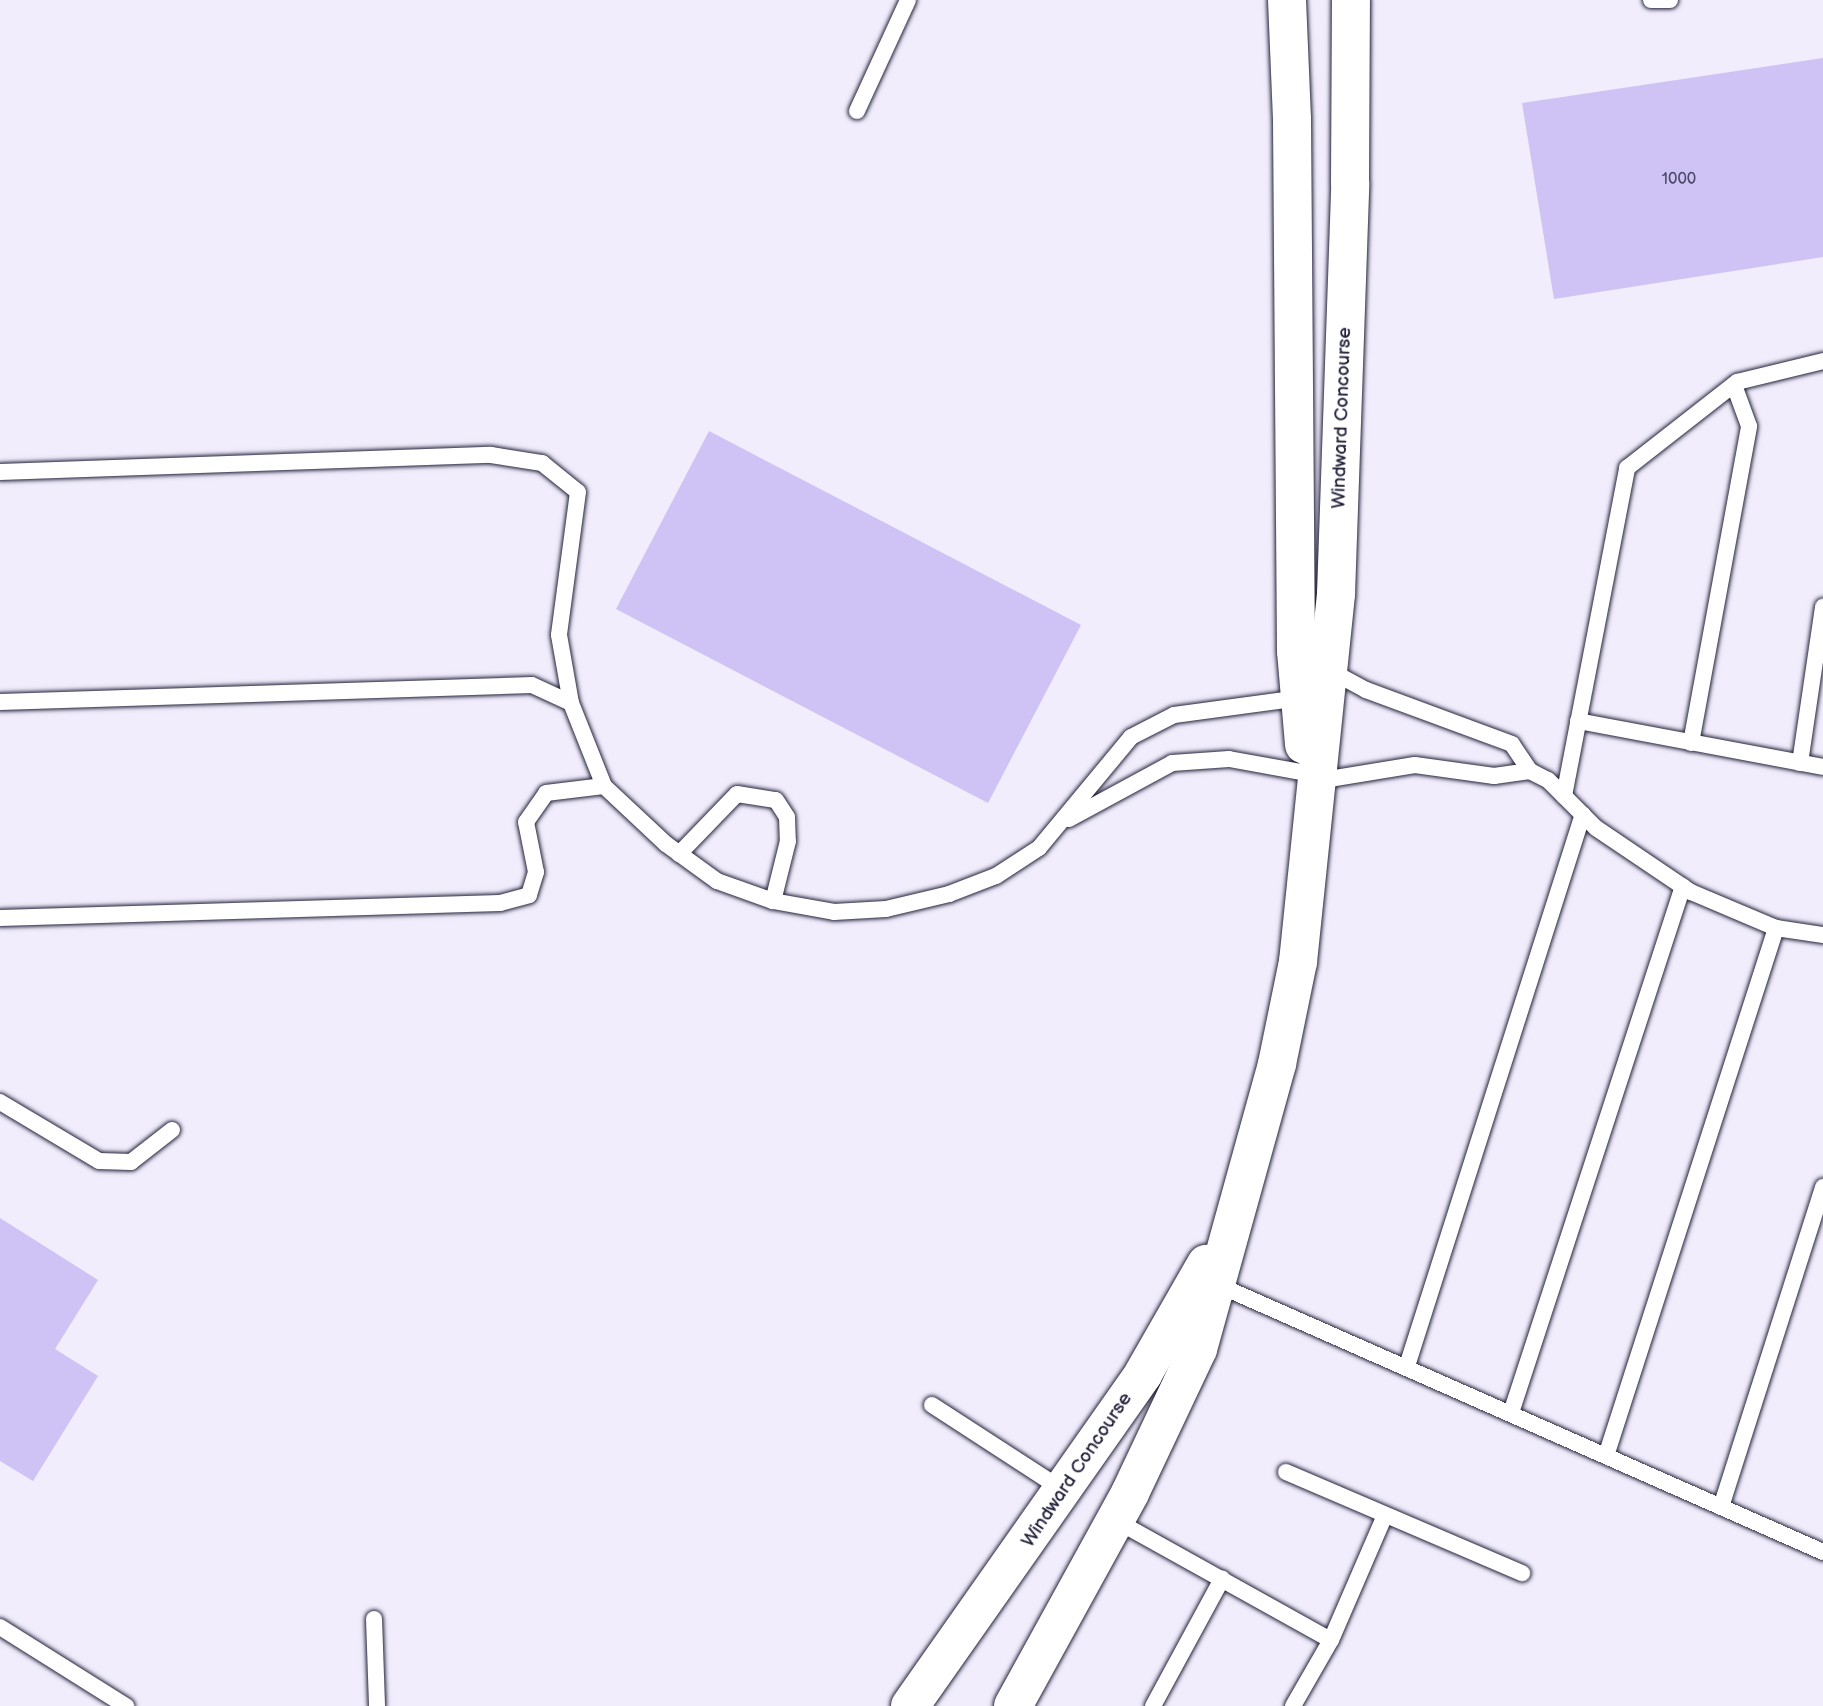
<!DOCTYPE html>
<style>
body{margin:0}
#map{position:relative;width:1823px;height:1706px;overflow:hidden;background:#fff;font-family:"Balsamiq Sans",sans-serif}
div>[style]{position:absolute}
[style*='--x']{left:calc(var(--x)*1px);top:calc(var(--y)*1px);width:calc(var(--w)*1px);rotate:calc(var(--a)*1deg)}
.built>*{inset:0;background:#f1edfc}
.building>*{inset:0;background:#cfc2f4}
.roads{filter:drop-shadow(0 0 2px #22223b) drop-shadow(0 0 2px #22223b)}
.service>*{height:16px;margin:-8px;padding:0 8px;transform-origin:8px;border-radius:8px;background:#fff}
.tertiary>*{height:38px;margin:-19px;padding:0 19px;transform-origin:19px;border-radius:19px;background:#fff}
span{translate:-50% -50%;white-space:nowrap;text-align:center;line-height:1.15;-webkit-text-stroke:5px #fff;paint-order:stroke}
.number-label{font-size:16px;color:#4d4a69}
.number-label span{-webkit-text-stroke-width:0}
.street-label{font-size:19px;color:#22223b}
</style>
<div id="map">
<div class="built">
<i style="clip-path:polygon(0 0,1823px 0,1823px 1706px,0 1706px)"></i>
</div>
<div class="building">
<i style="clip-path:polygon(1823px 58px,1823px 257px,1554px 299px,1522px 103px)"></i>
<i style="clip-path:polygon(709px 431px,1081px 625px,988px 803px,616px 609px)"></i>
<i style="clip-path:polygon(0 1218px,98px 1280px,55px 1349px,98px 1376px,33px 1481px,0 1461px)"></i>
</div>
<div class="roads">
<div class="service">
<i style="--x:1651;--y:0;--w:19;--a:0"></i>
<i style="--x:857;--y:111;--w:122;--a:-65.3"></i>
<i style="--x:0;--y:472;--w:491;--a:-2"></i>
<i style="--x:491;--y:455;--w:52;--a:8.9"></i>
<i style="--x:542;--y:463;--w:46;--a:38.9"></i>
<i style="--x:578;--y:492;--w:144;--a:97.6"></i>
<i style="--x:559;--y:635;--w:69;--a:80"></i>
<i style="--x:0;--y:702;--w:532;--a:-1.83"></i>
<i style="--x:532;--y:685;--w:43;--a:24.8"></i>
<i style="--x:571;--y:703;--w:89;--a:68.3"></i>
<i style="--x:604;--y:786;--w:85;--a:43.1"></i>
<i style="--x:666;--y:844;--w:63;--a:36"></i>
<i style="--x:717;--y:881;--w:59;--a:19.7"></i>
<i style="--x:773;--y:901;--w:62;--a:10.2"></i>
<i style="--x:834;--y:912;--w:52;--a:-3.3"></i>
<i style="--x:886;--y:909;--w:65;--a:-13.4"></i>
<i style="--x:949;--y:894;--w:50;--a:-21"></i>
<i style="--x:996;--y:876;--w:51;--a:-33.1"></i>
<i style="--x:1039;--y:848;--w:144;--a:-50.3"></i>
<i style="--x:1131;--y:737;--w:48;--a:-27.1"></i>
<i style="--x:1174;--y:715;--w:127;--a:-7.7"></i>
<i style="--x:1578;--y:721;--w:249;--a:10.6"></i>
<i style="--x:1691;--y:743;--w:322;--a:-79.6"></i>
<i style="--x:1749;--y:426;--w:44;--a:-110.1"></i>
<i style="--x:1800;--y:763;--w:158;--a:-81.6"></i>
<i style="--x:1530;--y:771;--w:20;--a:27"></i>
<i style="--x:1548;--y:780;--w:68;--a:45"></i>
<i style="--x:1596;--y:828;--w:115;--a:34"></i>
<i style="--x:1691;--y:892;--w:92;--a:23"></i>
<i style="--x:1776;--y:928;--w:48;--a:8.5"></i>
<i style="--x:1317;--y:781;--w:99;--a:-9.3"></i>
<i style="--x:1415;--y:765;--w:80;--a:7.9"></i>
<i style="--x:1494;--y:776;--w:36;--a:-8"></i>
<i style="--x:1530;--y:771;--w:32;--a:-124"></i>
<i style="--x:1512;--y:744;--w:156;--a:-159.7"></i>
<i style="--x:1366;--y:690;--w:42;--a:-151.6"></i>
<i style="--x:1564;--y:796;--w:334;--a:-79.1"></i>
<i style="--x:1627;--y:468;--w:140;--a:-38"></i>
<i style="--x:1737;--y:382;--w:89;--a:-13.7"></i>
<i style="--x:1069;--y:819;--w:117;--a:-28.5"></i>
<i style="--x:1172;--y:763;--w:57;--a:-4"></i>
<i style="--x:1229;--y:759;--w:78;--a:10.3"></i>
<i style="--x:679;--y:854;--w:83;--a:-46"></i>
<i style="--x:737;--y:794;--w:39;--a:9"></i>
<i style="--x:776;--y:800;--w:20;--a:57"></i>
<i style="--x:787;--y:817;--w:24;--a:88"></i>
<i style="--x:788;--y:841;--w:62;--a:104"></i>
<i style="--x:0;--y:918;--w:500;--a:-1.72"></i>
<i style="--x:500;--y:903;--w:30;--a:-15"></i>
<i style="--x:529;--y:895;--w:24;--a:-73"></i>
<i style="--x:536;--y:872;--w:51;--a:-101.3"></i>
<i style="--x:526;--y:822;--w:35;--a:-55"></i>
<i style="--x:546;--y:793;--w:58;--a:-6.9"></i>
<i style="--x:0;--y:1102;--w:115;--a:30.8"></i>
<i style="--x:99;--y:1161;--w:32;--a:2"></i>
<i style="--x:131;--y:1162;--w:52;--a:-38"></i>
<i style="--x:1216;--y:1284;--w:664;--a:23.82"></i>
<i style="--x:1407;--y:1366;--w:579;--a:-72.32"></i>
<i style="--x:932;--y:1405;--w:156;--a:33"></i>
<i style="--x:1511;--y:1413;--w:554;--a:-71.92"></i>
<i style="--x:1606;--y:1456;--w:555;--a:-72.15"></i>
<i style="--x:1286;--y:1472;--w:257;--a:23.2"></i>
<i style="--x:1721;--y:1507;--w:336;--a:-72.3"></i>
<i style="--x:1115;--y:1520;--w:247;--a:29.1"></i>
<i style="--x:1331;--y:1640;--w:136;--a:-66.6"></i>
<i style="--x:374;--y:1619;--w:87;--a:88"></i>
<i style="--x:0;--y:1627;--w:149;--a:32.1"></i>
<i style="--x:1153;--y:1706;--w:145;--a:-61.5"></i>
<i style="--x:1293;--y:1706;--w:76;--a:-60.1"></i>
</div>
<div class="tertiary">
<i style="--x:1287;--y:0;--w:119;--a:87.6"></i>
<i style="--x:1292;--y:119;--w:532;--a:89.57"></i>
<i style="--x:1296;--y:651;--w:94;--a:85.1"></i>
<i style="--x:910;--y:1706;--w:406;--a:-54.9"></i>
<i style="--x:1143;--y:1374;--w:127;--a:-60.2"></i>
<i style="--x:1013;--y:1706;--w:243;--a:-61.2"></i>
<i style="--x:1130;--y:1493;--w:159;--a:-64.7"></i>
<i style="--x:1198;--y:1349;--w:296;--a:-74.5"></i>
<i style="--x:1277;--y:1064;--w:104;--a:-78.4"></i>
<i style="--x:1298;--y:962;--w:370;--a:-84.1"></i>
<i style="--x:1336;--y:594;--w:411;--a:-88"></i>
<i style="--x:1350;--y:183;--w:183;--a:-89.7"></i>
</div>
</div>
<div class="number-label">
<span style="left:1679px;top:180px">1000</span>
</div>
<div class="street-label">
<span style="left:1342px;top:418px;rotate:-88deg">Windward Concourse</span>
<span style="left:1077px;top:1470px;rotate:-56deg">Windward Concourse</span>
</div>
</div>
